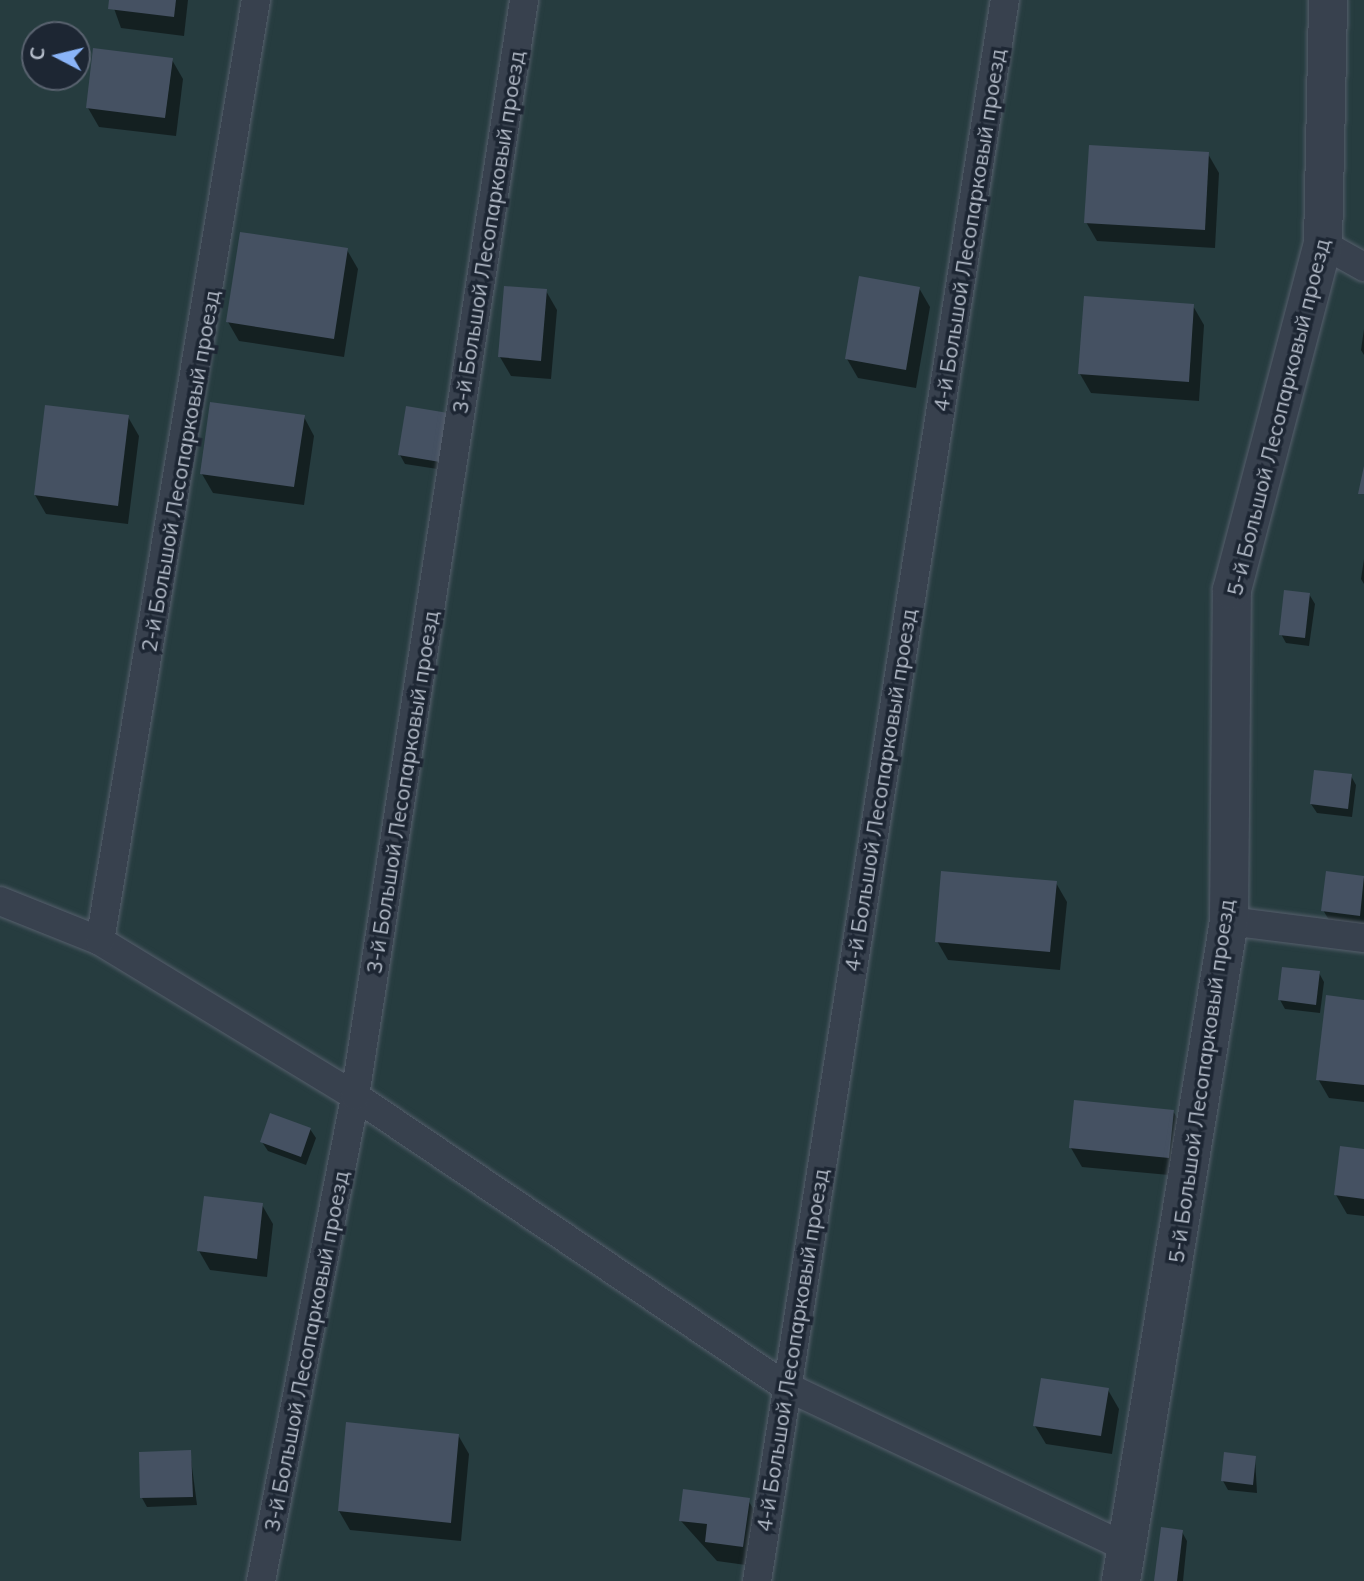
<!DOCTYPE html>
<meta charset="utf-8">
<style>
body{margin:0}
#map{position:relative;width:1364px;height:1581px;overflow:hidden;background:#242f3e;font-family:Mulish,sans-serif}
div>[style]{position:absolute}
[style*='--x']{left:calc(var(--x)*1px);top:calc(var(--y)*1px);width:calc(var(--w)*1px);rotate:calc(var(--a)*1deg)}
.green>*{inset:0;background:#263c3f}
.shadow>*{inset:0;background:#0007}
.building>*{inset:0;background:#455162}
.roads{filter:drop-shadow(0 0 2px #565f6c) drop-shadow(0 0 2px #565f6c)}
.service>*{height:28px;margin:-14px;padding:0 14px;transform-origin:14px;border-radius:14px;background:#38414e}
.minor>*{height:38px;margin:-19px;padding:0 19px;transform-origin:19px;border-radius:19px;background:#38414e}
span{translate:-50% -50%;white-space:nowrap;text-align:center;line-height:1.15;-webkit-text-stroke:7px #1d2633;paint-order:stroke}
.street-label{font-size:21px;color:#b4bcc9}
.north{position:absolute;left:21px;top:21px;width:70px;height:70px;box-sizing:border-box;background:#1d2633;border:2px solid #59626f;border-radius:50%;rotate:277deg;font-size:19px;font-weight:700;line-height:28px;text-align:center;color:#b4bcc9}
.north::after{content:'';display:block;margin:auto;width:24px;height:32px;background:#8ab4f8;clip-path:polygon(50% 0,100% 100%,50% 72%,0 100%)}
</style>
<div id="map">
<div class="green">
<i style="clip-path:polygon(evenodd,0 0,1364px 0,1364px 1581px,0 1581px,0 0,35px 35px,77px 35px,77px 77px,35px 77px,35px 35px)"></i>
</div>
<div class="shadow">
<i style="clip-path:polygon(111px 0,188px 0,184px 36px,121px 28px)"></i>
<i style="clip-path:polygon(172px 60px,183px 79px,176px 136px,99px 127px,88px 108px)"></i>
<i style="clip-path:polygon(1208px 154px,1219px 173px,1215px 248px,1097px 241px,1086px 222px)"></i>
<i style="clip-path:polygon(347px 250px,358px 269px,344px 357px,239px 341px,228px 322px)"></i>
<i style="clip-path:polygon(919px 288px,930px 307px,916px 388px,858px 378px,847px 359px)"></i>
<i style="clip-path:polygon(546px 291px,557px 310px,551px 379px,511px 376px,500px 357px)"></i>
<i style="clip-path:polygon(1193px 306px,1204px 325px,1199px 401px,1091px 393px,1080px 374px)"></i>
<i style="clip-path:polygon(1364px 329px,1364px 355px,1361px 350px)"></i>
<i style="clip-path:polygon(447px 415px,444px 470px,405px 464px,400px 455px)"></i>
<i style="clip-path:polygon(128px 417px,139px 436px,128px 524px,46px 514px,35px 495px)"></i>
<i style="clip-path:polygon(304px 417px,314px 436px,304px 505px,213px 493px,202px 474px)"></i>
<i style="clip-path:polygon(1364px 559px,1364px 584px,1361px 579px)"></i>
<i style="clip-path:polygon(1309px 594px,1315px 604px,1309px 646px,1286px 643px,1281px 634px)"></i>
<i style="clip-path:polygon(1351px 776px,1356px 785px,1352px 817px,1317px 813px,1311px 804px)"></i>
<i style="clip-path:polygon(1328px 873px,1364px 878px,1364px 924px,1329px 920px,1323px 910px)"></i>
<i style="clip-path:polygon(1056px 883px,1067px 902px,1060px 970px,948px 960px,937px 941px)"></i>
<i style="clip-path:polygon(1319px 973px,1324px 982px,1320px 1013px,1285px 1009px,1280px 1000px)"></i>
<i style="clip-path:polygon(1364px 1001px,1364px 1102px,1329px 1098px,1318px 1079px)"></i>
<i style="clip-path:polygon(1173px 1111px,1184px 1130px,1180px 1176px,1082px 1167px,1071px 1148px)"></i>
<i style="clip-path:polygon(310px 1129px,316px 1138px,306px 1165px,268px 1151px,262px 1142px)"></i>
<i style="clip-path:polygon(1364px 1151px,1364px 1216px,1347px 1214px,1336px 1195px)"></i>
<i style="clip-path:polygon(262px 1205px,273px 1224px,267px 1277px,210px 1270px,199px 1251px)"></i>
<i style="clip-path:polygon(1108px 1390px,1119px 1409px,1112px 1454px,1046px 1444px,1035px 1426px)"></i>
<i style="clip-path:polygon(458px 1435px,469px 1454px,461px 1541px,350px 1530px,339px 1511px)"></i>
<i style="clip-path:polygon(190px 1452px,197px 1505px,147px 1507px,142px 1498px)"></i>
<i style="clip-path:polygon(1255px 1457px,1257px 1493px,1228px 1490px,1223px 1481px)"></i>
<i style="clip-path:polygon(748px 1500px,759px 1519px,753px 1566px,717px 1561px,681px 1521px)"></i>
<i style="clip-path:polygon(1182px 1532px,1187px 1541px,1183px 1581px,1156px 1581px)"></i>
</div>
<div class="building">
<i style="clip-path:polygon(109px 0,176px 0,174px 17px,108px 9px)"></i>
<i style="clip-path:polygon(93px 48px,173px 58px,165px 118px,86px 108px)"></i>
<i style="clip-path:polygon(1089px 145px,1209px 152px,1205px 230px,1084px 223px)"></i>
<i style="clip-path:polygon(240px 232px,348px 248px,334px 339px,226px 322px)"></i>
<i style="clip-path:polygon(859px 276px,920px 287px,906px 370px,845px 359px)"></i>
<i style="clip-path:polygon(504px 286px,547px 289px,541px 361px,498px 357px)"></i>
<i style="clip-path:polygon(1084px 296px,1194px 304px,1189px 382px,1078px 374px)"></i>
<i style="clip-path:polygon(210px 402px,305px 415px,294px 487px,200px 474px)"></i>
<i style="clip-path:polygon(45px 405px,129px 415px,118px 506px,34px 495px)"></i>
<i style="clip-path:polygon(406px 406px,448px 413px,440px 462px,398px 455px)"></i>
<i style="clip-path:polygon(1364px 466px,1364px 494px,1358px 494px)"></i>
<i style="clip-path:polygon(1284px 590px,1310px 593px,1305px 638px,1279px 635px)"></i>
<i style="clip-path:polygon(1314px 770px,1352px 774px,1348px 809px,1310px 804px)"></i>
<i style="clip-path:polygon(941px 871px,1057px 881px,1050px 952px,935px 942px)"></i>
<i style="clip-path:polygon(1326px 871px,1364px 876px,1360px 916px,1321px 911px)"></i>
<i style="clip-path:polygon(1282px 967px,1320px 971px,1316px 1005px,1278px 1000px)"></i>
<i style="clip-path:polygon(1326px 995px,1364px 1000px,1364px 1085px,1316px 1080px)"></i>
<i style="clip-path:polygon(1074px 1100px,1174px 1110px,1169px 1158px,1069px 1148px)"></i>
<i style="clip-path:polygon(270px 1113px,311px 1128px,301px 1157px,260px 1142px)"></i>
<i style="clip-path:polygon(1340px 1146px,1364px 1149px,1364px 1199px,1334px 1195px)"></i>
<i style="clip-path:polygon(204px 1196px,263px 1203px,257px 1259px,197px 1251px)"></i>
<i style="clip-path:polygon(1041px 1378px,1109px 1388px,1101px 1436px,1033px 1426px)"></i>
<i style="clip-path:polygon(346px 1422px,459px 1434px,451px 1523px,338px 1511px)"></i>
<i style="clip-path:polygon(191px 1450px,193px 1497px,140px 1498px,139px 1452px)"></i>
<i style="clip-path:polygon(1224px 1452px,1256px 1456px,1253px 1485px,1221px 1481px)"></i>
<i style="clip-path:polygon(683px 1489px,750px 1498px,743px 1547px,705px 1542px,707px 1524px,679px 1521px)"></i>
<i style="clip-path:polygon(1161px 1527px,1183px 1530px,1177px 1581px,1154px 1581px)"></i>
</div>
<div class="roads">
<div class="service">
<i style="--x:1323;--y:244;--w:47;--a:29.3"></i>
<i style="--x:0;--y:901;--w:108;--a:21.8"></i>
<i style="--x:100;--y:941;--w:298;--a:31.3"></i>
<i style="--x:355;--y:1096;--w:519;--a:34"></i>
<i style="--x:785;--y:1386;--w:375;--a:25.3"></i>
<i style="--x:1229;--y:921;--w:136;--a:7.2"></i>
<i style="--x:100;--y:941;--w:954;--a:-80.59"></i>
<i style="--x:261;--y:1581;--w:494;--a:-79"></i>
<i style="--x:355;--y:1096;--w:1109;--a:-81.23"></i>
<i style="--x:757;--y:1581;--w:1600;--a:-81.09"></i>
</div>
<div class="minor">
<i style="--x:1121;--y:1581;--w:669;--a:-80.71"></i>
<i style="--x:1229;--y:921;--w:331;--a:-89.5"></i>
<i style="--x:1232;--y:590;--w:358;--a:-75.3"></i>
<i style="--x:1323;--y:244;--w:244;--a:-88.8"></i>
</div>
</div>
<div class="street-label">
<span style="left:969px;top:230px;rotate:-81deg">4-й Большой Лесопарковый проезд</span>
<span style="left:488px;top:232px;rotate:-81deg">3-й Большой Лесопарковый проезд</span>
<span style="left:1278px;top:417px;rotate:-76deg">5-й Большой Лесопарковый проезд</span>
<span style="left:180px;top:471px;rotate:-80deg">2-й Большой Лесопарковый проезд</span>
<span style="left:880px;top:790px;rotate:-81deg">4-й Большой Лесопарковый проезд</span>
<span style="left:402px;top:792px;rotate:-81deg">3-й Большой Лесопарковый проезд</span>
<span style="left:1201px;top:1081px;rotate:-82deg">5-й Большой Лесопарковый проезд</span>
<span style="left:792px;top:1350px;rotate:-81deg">4-й Большой Лесопарковый проезд</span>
<span style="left:306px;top:1351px;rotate:-79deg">3-й Большой Лесопарковый проезд</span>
</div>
<div class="north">С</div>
</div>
